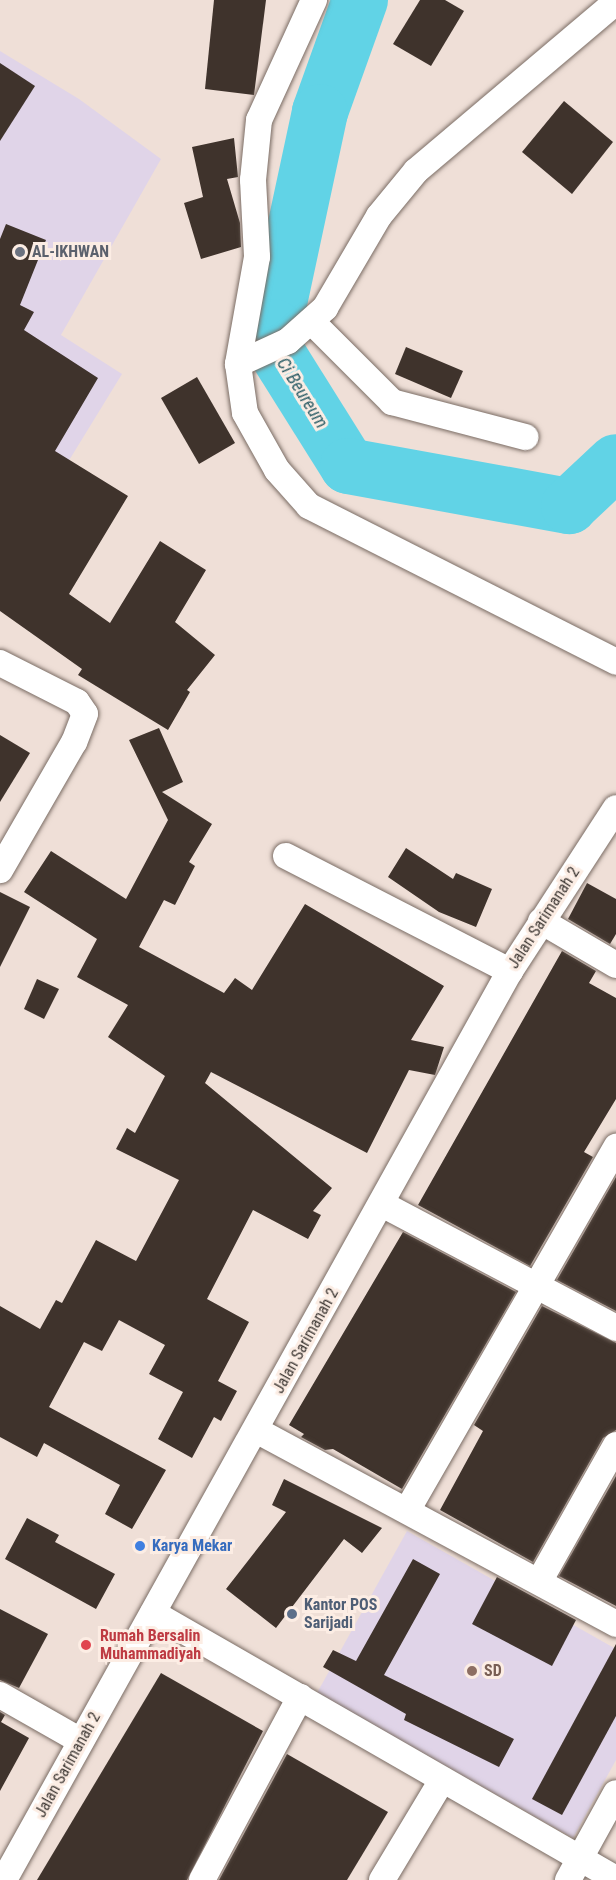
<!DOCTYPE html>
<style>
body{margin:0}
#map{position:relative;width:616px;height:1880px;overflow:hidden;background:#efdfd7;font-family:"Roboto Condensed",sans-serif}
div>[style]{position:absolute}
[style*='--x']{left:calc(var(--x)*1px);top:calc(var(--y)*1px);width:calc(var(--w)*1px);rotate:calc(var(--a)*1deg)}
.education>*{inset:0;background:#e0d4e8}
.river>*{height:56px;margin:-28px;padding:0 28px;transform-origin:28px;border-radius:28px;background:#61d3e6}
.building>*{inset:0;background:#3f332c}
.roads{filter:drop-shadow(0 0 2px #7a6c64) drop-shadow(0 0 2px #7a6c64)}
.street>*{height:26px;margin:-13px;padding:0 13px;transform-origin:13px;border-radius:13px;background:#fff}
.dots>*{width:16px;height:16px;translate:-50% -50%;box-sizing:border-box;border:3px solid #fcede4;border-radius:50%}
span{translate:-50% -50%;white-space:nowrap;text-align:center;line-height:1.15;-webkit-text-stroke:6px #fcede4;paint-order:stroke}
.worship-label{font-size:16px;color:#5b616d;font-weight:700}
.left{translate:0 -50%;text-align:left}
.street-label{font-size:16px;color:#3e3834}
.shop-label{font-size:16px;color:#366cbe;font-weight:700}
.service-label{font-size:16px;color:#4e5e75;font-weight:700}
.health-label{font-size:16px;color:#be3a42;font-weight:700}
.education-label{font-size:16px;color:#785e54;font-weight:700}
.water-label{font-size:18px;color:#2c5d66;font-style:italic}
</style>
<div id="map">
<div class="education">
<i style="clip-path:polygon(0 51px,79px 99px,161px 159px,61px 335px,122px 374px,0 573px)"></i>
<i style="clip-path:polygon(407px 1531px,616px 1649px,616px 1760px,573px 1838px,317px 1693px)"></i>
</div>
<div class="river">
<i style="--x:360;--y:0;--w:119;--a:109.7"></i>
<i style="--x:320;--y:112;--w:220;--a:102.1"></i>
<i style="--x:274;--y:327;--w:26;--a:83"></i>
<i style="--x:277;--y:353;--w:133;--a:57.9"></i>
<i style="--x:348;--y:466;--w:225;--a:10.3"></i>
<i style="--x:569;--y:506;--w:64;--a:-43.1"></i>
</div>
<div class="building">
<i style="clip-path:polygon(214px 0,266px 0,254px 95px,205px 89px)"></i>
<i style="clip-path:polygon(420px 0,445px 0,464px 11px,431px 66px,393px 44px)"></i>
<i style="clip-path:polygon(0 63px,35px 86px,0 141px)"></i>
<i style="clip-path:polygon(564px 101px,613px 142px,572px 194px,522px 152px)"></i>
<i style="clip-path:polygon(234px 138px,238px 177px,227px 179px,240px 223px,241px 247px,201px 259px,184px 203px,203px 197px,192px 147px)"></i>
<i style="clip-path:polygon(6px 224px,46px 240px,20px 305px,34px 312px,24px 330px,98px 378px,55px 451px,128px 496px,69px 594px,110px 623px,160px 541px,206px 570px,175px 622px,215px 655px,187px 690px,190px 692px,168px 730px,78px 675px,82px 669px,0 611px,0 239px)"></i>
<i style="clip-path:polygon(406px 347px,463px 371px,451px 398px,395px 374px)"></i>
<i style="clip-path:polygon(197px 377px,235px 443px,199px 464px,161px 398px)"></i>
<i style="clip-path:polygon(159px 728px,183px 782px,162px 792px,212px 824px,189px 862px,195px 866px,175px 905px,164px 900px,139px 947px,224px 993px,235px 978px,252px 990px,305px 904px,444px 986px,411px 1040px,444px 1047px,435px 1075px,409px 1070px,367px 1153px,211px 1072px,205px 1083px,332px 1188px,313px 1211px,321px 1215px,308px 1239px,253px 1210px,207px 1299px,249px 1322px,218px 1381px,237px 1391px,221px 1421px,214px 1417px,192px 1458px,158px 1439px,183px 1392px,149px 1374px,165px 1345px,119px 1320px,102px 1351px,84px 1342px,49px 1407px,166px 1470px,132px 1529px,105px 1514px,120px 1485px,44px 1443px,37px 1457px,0 1437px,0 1306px,40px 1329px,56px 1300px,62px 1303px,96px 1240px,136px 1261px,179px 1180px,116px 1149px,127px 1128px,135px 1133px,165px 1076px,108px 1037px,128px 1005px,77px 977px,97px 939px,24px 892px,51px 851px,126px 899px,168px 820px,129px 740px)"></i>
<i style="clip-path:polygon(0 735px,30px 753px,0 802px)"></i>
<i style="clip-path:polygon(406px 848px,453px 879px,456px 873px,492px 889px,476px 927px,439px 912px,388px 877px)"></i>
<i style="clip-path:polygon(587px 883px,616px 899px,616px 934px,610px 944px,568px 919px)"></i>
<i style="clip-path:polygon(0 892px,30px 907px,0 967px)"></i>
<i style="clip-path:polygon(562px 951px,596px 971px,589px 983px,616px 998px,616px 1099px,584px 1152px,593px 1157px,530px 1266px,418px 1205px)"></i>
<i style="clip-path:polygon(37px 979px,59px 989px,44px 1019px,24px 1009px)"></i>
<i style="clip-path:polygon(616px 1177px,616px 1311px,557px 1280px)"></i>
<i style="clip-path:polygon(403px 1232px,516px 1292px,402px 1489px,333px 1449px,325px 1450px,301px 1437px,304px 1434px,289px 1425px)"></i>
<i style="clip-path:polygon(542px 1306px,616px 1343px,616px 1430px,603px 1438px,533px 1562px,440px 1510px,483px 1431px,474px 1425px)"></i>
<i style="clip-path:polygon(616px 1476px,616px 1606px,559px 1576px)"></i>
<i style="clip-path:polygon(284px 1479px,382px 1528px,362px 1553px,344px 1539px,276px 1628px,226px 1589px,286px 1512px,272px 1505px)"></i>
<i style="clip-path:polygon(27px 1518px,59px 1535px,55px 1542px,115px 1574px,96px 1609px,5px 1559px)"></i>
<i style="clip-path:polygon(413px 1559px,440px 1574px,384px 1675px,514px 1739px,499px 1767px,404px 1720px,406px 1714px,323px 1667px,333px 1650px,356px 1661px)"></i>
<i style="clip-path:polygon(497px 1577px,576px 1620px,552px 1666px,472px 1624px)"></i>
<i style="clip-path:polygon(0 1609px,48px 1634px,19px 1688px,0 1680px)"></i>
<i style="clip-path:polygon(616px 1644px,616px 1716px,562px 1815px,532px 1799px)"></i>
<i style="clip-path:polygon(161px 1673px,263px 1731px,187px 1880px,37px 1880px)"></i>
<i style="clip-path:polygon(0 1712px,5px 1715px,1px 1722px,29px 1738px,0 1791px)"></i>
<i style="clip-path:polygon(287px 1754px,388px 1812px,347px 1880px,219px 1880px)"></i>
</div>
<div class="roads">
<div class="street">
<i style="--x:314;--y:0;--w:132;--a:114.6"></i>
<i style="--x:259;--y:120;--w:60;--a:95.7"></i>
<i style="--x:253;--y:180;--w:77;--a:87"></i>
<i style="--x:257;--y:257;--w:109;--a:100.1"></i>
<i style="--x:238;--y:364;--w:49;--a:81.9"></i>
<i style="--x:245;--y:413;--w:65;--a:60.7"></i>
<i style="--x:277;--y:470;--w:48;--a:48.4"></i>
<i style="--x:309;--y:506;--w:344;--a:26.9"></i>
<i style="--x:311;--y:321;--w:115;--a:45"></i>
<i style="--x:392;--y:402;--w:138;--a:14.7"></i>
<i style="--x:238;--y:364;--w:55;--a:-24.7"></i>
<i style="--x:288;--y:341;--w:50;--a:-41.7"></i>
<i style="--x:325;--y:308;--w:107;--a:-59.6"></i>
<i style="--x:379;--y:216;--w:58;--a:-50.6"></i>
<i style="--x:416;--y:171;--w:262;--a:-40.2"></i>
<i style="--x:0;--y:663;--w:86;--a:26.9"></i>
<i style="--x:77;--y:702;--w:14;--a:56"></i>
<i style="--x:85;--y:714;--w:30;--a:111"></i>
<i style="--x:74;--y:742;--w:148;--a:120"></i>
<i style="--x:286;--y:856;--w:252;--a:27.2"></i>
<i style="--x:541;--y:921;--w:87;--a:30.4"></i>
<i style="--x:382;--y:1204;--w:265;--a:27.9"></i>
<i style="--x:256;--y:1430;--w:409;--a:28.3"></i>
<i style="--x:408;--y:1509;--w:418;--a:-60.1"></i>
<i style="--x:540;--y:1580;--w:155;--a:-60.6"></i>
<i style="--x:153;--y:1613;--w:534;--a:29.88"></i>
<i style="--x:0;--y:1695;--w:93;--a:29.6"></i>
<i style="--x:4;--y:1880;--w:1040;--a:-60.9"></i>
<i style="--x:510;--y:971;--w:194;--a:-57"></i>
<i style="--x:202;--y:1880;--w:208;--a:-61.8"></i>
<i style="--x:382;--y:1880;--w:117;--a:-59"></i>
<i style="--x:568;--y:1880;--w:99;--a:-61.1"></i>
</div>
</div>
<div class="dots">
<i style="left:20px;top:252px;background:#6b7280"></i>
<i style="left:140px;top:1546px;background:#3f7fe0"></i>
<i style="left:292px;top:1614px;background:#5c6f8a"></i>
<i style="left:86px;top:1645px;background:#e0444e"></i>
<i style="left:472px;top:1671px;background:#8d6e63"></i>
</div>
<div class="worship-label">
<span class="left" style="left:32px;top:252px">AL-IKHWAN</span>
</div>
<div class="street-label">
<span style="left:544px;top:918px;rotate:-57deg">Jalan Sarimanah 2</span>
<span style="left:306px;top:1341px;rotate:-61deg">Jalan Sarimanah 2</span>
<span style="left:68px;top:1765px;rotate:-61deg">Jalan Sarimanah 2</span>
</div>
<div class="shop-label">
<span class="left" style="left:152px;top:1546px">Karya Mekar</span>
</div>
<div class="service-label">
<span class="left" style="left:304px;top:1614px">Kantor POS<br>Sarijadi</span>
</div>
<div class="health-label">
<span class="left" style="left:100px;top:1645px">Rumah Bersalin<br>Muhammadiyah</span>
</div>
<div class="education-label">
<span class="left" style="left:484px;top:1671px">SD</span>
</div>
<div class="water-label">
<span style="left:302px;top:393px;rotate:58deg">Ci Beureum</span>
</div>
</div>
